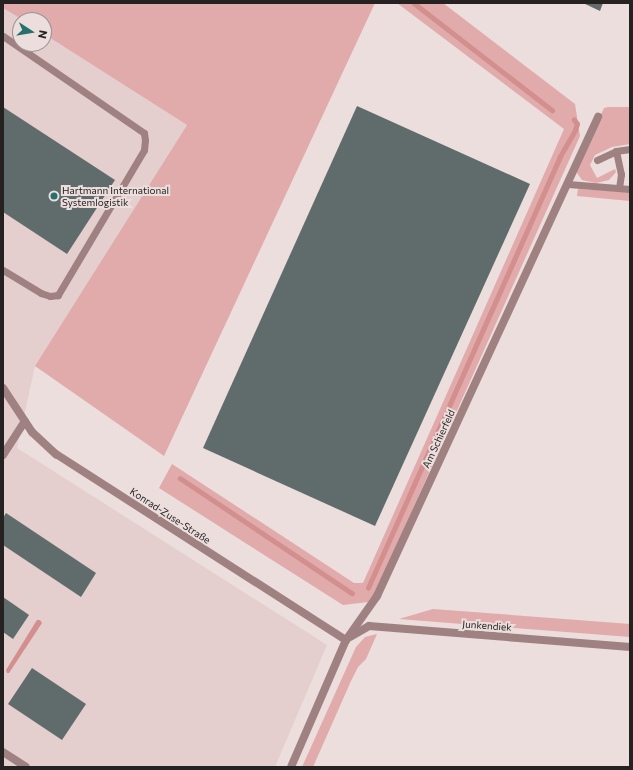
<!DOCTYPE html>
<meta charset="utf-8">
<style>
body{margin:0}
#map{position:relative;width:633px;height:770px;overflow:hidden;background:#ebdedd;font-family:Commissioner,sans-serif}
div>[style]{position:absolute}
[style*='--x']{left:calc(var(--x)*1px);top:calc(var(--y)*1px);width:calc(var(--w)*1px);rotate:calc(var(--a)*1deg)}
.built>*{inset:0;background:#e4cece}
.green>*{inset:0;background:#e0abaa}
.water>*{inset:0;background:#d38e8e}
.stream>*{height:4.5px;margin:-2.25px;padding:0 2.25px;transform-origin:2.25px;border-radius:2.25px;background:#d38e8e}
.building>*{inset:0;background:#606c6b}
.lane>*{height:7px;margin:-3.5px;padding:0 3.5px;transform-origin:3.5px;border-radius:3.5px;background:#a08181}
.street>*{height:8px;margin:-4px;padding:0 4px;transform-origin:4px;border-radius:4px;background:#a08181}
.dots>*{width:11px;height:11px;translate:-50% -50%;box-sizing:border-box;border:2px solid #ebdedd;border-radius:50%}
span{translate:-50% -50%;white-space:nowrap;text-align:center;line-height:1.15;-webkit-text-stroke:4px #ebdedd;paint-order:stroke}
.poi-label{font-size:10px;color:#262222}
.left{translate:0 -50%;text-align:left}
.street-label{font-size:10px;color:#262222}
.frame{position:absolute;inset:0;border:4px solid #262222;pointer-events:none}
.north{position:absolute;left:12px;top:12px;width:40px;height:40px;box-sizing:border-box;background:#ebdedd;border:1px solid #9c9392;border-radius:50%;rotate:102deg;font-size:11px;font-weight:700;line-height:16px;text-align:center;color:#262222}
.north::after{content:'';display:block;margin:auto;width:14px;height:18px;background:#26706e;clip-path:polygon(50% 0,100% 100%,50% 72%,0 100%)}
</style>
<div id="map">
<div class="built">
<i style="clip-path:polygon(3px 8px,23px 20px,20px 20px,20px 44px,44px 44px,44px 34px,187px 125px,35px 366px,17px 448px,327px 645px,275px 767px,3px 767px)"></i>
</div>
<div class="green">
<i style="clip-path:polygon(3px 3px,375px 3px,164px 456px,35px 366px,187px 125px,44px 34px,44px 20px,23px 20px,3px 8px)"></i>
<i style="clip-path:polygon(397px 3px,443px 3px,575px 104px,580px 136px,376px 591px,368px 602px,343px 605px,159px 488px,172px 464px,354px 583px,363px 583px,564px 129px)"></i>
<i style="clip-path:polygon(608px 107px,630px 107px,630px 144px,612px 147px,595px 155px,590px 165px,597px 178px,615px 169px,616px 172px,609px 180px,596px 183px,582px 180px,577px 173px,577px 166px,604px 108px)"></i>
<i style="clip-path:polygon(578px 189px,630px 192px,630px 201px,577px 196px)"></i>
<i style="clip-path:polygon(433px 609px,630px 624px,630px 637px,399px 619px)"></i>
<i style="clip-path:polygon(377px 634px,366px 659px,358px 667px,351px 681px,313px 767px,302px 767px,356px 647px,365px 637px)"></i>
</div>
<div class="water">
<i style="clip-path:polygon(37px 620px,40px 620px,42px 623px,9px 673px,7px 673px,6px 670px)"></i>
</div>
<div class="stream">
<i style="--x:414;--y:3;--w:175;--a:37.8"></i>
<i style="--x:180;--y:478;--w:207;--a:33.8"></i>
<i style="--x:368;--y:588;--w:471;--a:-66"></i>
<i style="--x:559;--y:158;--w:32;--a:-60"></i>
<i style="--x:575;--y:130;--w:6;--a:-72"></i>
<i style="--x:577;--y:124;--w:5;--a:-127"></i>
</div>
<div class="building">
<i style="clip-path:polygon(583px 3px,603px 3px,600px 11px)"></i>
<i style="clip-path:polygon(357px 106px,530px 184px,375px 526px,203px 448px)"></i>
<i style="clip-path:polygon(3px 107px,115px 180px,67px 254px,3px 212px)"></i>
<i style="clip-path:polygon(6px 513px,96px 573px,81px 597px,3px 545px,3px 518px)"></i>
<i style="clip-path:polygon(3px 597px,29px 615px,13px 639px,3px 632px)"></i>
<i style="clip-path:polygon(32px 668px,86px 704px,62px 740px,8px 704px)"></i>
</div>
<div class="lane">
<i style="--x:3;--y:36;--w:171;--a:34.5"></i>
<i style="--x:144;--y:133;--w:7;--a:82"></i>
<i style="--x:145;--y:140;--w:10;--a:96"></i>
<i style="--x:144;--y:150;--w:169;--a:120.7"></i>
<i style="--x:58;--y:295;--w:8;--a:173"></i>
<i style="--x:50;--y:296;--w:9;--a:-162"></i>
<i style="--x:41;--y:293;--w:44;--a:-148.8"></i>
<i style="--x:616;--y:151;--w:24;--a:78"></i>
<i style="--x:621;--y:174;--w:14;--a:98"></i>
<i style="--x:597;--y:160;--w:21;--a:-25"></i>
<i style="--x:616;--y:151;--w:14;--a:-8"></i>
<i style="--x:568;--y:184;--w:62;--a:4.6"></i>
</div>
<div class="street">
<i style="--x:3;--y:388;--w:53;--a:56.6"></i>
<i style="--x:32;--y:432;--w:33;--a:43"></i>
<i style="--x:56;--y:454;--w:345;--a:32.7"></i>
<i style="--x:3;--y:455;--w:40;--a:-57.1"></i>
<i style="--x:350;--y:637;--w:22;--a:-30"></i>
<i style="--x:369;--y:626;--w:262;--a:4.6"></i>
<i style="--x:3;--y:752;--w:27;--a:33"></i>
<i style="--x:291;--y:767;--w:138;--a:-66.6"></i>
<i style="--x:346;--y:640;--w:54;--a:-54.8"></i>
<i style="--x:377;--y:596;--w:528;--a:-65.23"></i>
</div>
<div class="dots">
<i style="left:54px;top:196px;background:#26706e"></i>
</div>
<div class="poi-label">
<span class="left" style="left:62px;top:196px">Hartmann International<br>Systemlogistik</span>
</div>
<div class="street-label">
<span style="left:439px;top:439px;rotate:-65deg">Am Schierfeld</span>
<span style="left:170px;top:516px;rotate:33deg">Konrad-Zuse-Straße</span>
<span style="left:487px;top:626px;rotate:4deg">Junkendiek</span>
</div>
<div class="frame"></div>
<div class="north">N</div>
</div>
